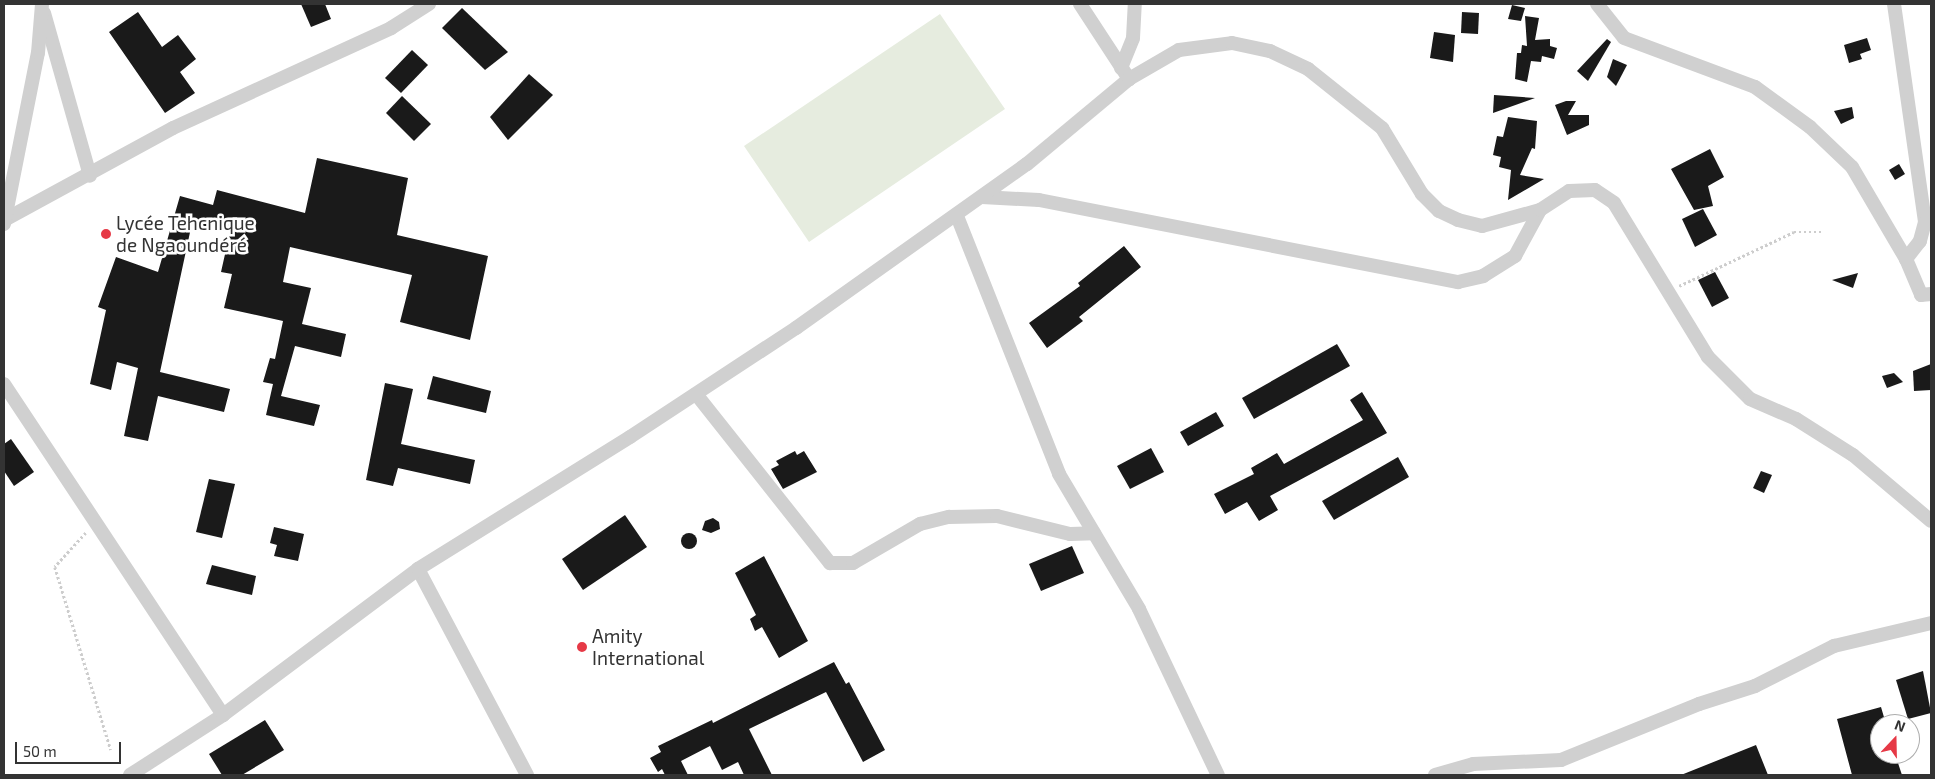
<!DOCTYPE html>
<meta charset="utf-8">
<style>
body{margin:0}
#map{position:relative;width:1935px;height:779px;overflow:hidden;background:#fff;font-family:"Exo 2",sans-serif}
div>[style]{position:absolute}
[style*='--x']{left:calc(var(--x)*1px);top:calc(var(--y)*1px);width:calc(var(--w)*1px);rotate:calc(var(--a)*1deg)}
.green>*{inset:0;background:#e6ecdf}
.building>*{inset:0;background:#1a1a1a}
.round{border-radius:50%}
.path>*{height:2.5px;margin-top:-1.25px;transform-origin:0;background:repeating-linear-gradient(90deg,#cdcdcd 0 2.5px,transparent 0 5px)}
.street>*{height:14px;margin:-7px;padding:0 7px;transform-origin:7px;border-radius:7px;background:#d0d0d0}
.dots>*{width:14px;height:14px;translate:-50% -50%;box-sizing:border-box;border:2px solid #fff;border-radius:50%}
span{translate:-50% -50%;white-space:nowrap;text-align:center;line-height:1.15;-webkit-text-stroke:5px #fff;paint-order:stroke}
.poi-label{font-size:19px;color:#333}
.left{translate:0 -50%;text-align:left}
.frame{position:absolute;inset:0;border:5px solid #333;pointer-events:none}
.north{position:absolute;left:1870px;top:714px;width:50px;height:50px;box-sizing:border-box;background:#fff;border:1px solid #adadad;border-radius:50%;rotate:21deg;font-size:14px;font-weight:700;line-height:20px;text-align:center;color:#333}
.north::after{content:'';display:block;margin:auto;width:18px;height:22px;background:#e63946;clip-path:polygon(50% 0,100% 100%,50% 72%,0 100%)}
.scale{position:absolute;left:15px;top:742px;width:106px;height:22px;box-sizing:border-box;border:2px solid #333;border-top:0;padding-left:6px;font-size:15px;line-height:18px;white-space:nowrap;color:#333;-webkit-text-stroke:4px #fff;paint-order:stroke}
</style>
<div id="map">
<div class="green">
<i style="clip-path:polygon(940px 14px,1005px 109px,809px 242px,744px 146px)"></i>
</div>
<div class="building">
<i style="clip-path:polygon(301px 4px,325px 4px,331px 19px,311px 27px)"></i>
<i style="clip-path:polygon(1512px 5px,1525px 8px,1521px 21px,1508px 19px)"></i>
<i style="clip-path:polygon(462px 8px,508px 52px,485px 70px,442px 28px)"></i>
<i style="clip-path:polygon(138px 12px,162px 47px,178px 35px,196px 59px,180px 72px,195px 93px,165px 113px,109px 32px)"></i>
<i style="clip-path:polygon(1462px 12px,1479px 13px,1478px 34px,1461px 33px)"></i>
<i style="clip-path:polygon(1525px 16px,1539px 18px,1535px 40px,1550px 39px,1550px 46px,1557px 48px,1554px 59px,1542px 56px,1541px 62px,1531px 61px,1527px 82px,1515px 79px,1517px 53px,1521px 53px,1522px 45px,1527px 46px)"></i>
<i style="clip-path:polygon(1434px 32px,1455px 35px,1453px 62px,1430px 58px)"></i>
<i style="clip-path:polygon(1867px 38px,1871px 50px,1860px 54px,1862px 59px,1849px 63px,1844px 45px)"></i>
<i style="clip-path:polygon(1607px 39px,1611px 42px,1588px 81px,1577px 71px)"></i>
<i style="clip-path:polygon(412px 50px,428px 65px,401px 93px,385px 78px)"></i>
<i style="clip-path:polygon(1613px 59px,1627px 65px,1616px 86px,1607px 77px)"></i>
<i style="clip-path:polygon(529px 74px,553px 95px,508px 140px,490px 117px)"></i>
<i style="clip-path:polygon(1494px 95px,1535px 98px,1493px 113px)"></i>
<i style="clip-path:polygon(402px 96px,431px 124px,414px 141px,386px 113px)"></i>
<i style="clip-path:polygon(1566px 101px,1576px 101px,1568px 115px,1589px 115px,1589px 125px,1567px 135px,1555px 105px)"></i>
<i style="clip-path:polygon(1852px 107px,1854px 118px,1841px 124px,1834px 111px)"></i>
<i style="clip-path:polygon(1508px 117px,1537px 121px,1535px 149px,1532px 148px,1520px 175px,1544px 179px,1508px 200px,1511px 170px,1499px 167px,1501px 157px,1493px 155px,1497px 136px,1503px 137px)"></i>
<i style="clip-path:polygon(1710px 149px,1724px 177px,1708px 186px,1713px 206px,1694px 210px,1671px 169px)"></i>
<i style="clip-path:polygon(317px 158px,408px 178px,397px 235px,488px 256px,470px 340px,400px 322px,412px 275px,290px 247px,283px 282px,311px 288px,302px 324px,346px 334px,341px 357px,295px 346px,281px 396px,320px 405px,314px 426px,266px 415px,273px 384px,263px 382px,270px 358px,275px 359px,283px 321px,224px 308px,232px 274px,221px 272px,230px 232px,192px 223px,160px 372px,230px 389px,224px 412px,158px 396px,148px 441px,124px 436px,138px 368px,117px 362px,111px 390px,90px 384px,106px 310px,98px 307px,116px 257px,158px 272px,180px 196px,213px 205px,217px 190px,305px 213px)"></i>
<i style="clip-path:polygon(1899px 164px,1905px 174px,1895px 180px,1889px 170px)"></i>
<i style="clip-path:polygon(1703px 209px,1717px 235px,1695px 247px,1682px 219px)"></i>
<i style="clip-path:polygon(1124px 246px,1141px 267px,1079px 317px,1083px 321px,1047px 348px,1029px 323px,1080px 286px,1078px 283px)"></i>
<i style="clip-path:polygon(1715px 272px,1729px 298px,1712px 307px,1698px 280px)"></i>
<i style="clip-path:polygon(1858px 273px,1853px 288px,1832px 280px)"></i>
<i style="clip-path:polygon(1337px 344px,1350px 366px,1254px 419px,1242px 398px)"></i>
<i style="clip-path:polygon(1931px 364px,1931px 390px,1914px 391px,1913px 371px)"></i>
<i style="clip-path:polygon(1894px 373px,1903px 382px,1887px 388px,1882px 376px)"></i>
<i style="clip-path:polygon(433px 376px,491px 391px,486px 413px,427px 399px)"></i>
<i style="clip-path:polygon(385px 383px,413px 389px,401px 444px,475px 460px,470px 484px,398px 468px,393px 486px,366px 480px)"></i>
<i style="clip-path:polygon(1362px 392px,1387px 433px,1270px 496px,1278px 510px,1259px 521px,1247px 502px,1225px 514px,1214px 494px,1254px 474px,1251px 468px,1277px 453px,1284px 464px,1363px 420px,1350px 400px)"></i>
<i style="clip-path:polygon(1216px 412px,1224px 426px,1188px 446px,1180px 432px)"></i>
<i style="clip-path:polygon(11px 439px,34px 472px,14px 486px,4px 471px,4px 444px)"></i>
<i style="clip-path:polygon(1151px 448px,1164px 472px,1130px 489px,1117px 466px)"></i>
<i style="clip-path:polygon(795px 451px,797px 455px,804px 451px,817px 472px,783px 489px,771px 469px,779px 465px,776px 461px)"></i>
<i style="clip-path:polygon(1398px 457px,1409px 477px,1334px 520px,1322px 501px)"></i>
<i style="clip-path:polygon(1761px 471px,1772px 475px,1764px 493px,1753px 488px)"></i>
<i style="clip-path:polygon(209px 479px,235px 484px,222px 538px,196px 532px)"></i>
<i style="clip-path:polygon(625px 515px,647px 547px,583px 590px,562px 559px)"></i>
<i style="clip-path:polygon(713px 518px,719px 522px,720px 529px,711px 533px,702px 530px,705px 521px)"></i>
<i style="clip-path:polygon(274px 527px,304px 534px,298px 561px,274px 556px,277px 545px,270px 543px)"></i>
<i class="round" style="left:681px;top:533px;width:16px;height:16px"></i>
<i style="clip-path:polygon(1072px 546px,1084px 573px,1041px 591px,1029px 564px)"></i>
<i style="clip-path:polygon(764px 556px,808px 641px,779px 658px,762px 627px,755px 631px,750px 619px,756px 615px,735px 573px)"></i>
<i style="clip-path:polygon(212px 565px,256px 576px,252px 595px,206px 584px)"></i>
<i style="clip-path:polygon(834px 662px,846px 684px,849px 682px,885px 750px,863px 762px,826px 692px,749px 729px,772px 775px,744px 775px,738px 762px,722px 770px,710px 746px,681px 761px,688px 775px,665px 775px,662px 769px,658px 772px,650px 758px,661px 752px,658px 746px,712px 720px,713px 723px)"></i>
<i style="clip-path:polygon(1923px 671px,1931px 713px,1908px 719px,1896px 680px)"></i>
<i style="clip-path:polygon(1881px 707px,1886px 724px,1880px 724px,1880px 754px,1895px 754px,1902px 775px,1852px 775px,1837px 719px)"></i>
<i style="clip-path:polygon(265px 720px,284px 750px,242px 775px,222px 775px,209px 754px)"></i>
<i style="clip-path:polygon(1756px 745px,1768px 775px,1681px 775px)"></i>
</div>
<div class="path">
<i style="--x:1679;--y:286;--w:127;--a:-25.2"></i>
<i style="--x:1794;--y:232;--w:27;--a:0"></i>
<i style="--x:86;--y:533;--w:46;--a:132.4"></i>
<i style="--x:55;--y:567;--w:191;--a:73"></i>
</div>
<div class="street">
<i style="--x:1080;--y:4;--w:90;--a:56.8"></i>
<i style="--x:1597;--y:4;--w:43;--a:51.5"></i>
<i style="--x:1624;--y:38;--w:140;--a:20.5"></i>
<i style="--x:1755;--y:87;--w:68;--a:36"></i>
<i style="--x:1810;--y:127;--w:58;--a:43.6"></i>
<i style="--x:1852;--y:167;--w:107;--a:59.6"></i>
<i style="--x:1906;--y:259;--w:39;--a:67"></i>
<i style="--x:1921;--y:295;--w:10;--a:-6"></i>
<i style="--x:1894;--y:4;--w:220;--a:81.9"></i>
<i style="--x:1925;--y:222;--w:20;--a:105"></i>
<i style="--x:1920;--y:241;--w:23;--a:128"></i>
<i style="--x:44;--y:13;--w:169;--a:74.2"></i>
<i style="--x:1121;--y:68;--w:32;--a:-68"></i>
<i style="--x:1133;--y:38;--w:34;--a:-87"></i>
<i style="--x:982;--y:197;--w:57;--a:3"></i>
<i style="--x:1039;--y:200;--w:427;--a:11.1"></i>
<i style="--x:1458;--y:282;--w:26;--a:-13"></i>
<i style="--x:1483;--y:276;--w:38;--a:-32"></i>
<i style="--x:1515;--y:256;--w:52;--a:-61.5"></i>
<i style="--x:957;--y:216;--w:277;--a:68.4"></i>
<i style="--x:1059;--y:474;--w:157;--a:59.3"></i>
<i style="--x:1139;--y:609;--w:184;--a:64.6"></i>
<i style="--x:6;--y:219;--w:190;--a:-28.6"></i>
<i style="--x:173;--y:128;--w:240;--a:-24.6"></i>
<i style="--x:391;--y:28;--w:45;--a:-32.3"></i>
<i style="--x:4;--y:224;--w:174;--a:-78.8"></i>
<i style="--x:38;--y:53;--w:49;--a:-85.3"></i>
<i style="--x:4;--y:384;--w:397;--a:56.5"></i>
<i style="--x:696;--y:394;--w:216;--a:51.6"></i>
<i style="--x:830;--y:563;--w:23;--a:0"></i>
<i style="--x:853;--y:563;--w:78;--a:-30.2"></i>
<i style="--x:920;--y:524;--w:30;--a:-14"></i>
<i style="--x:949;--y:517;--w:48;--a:-1.2"></i>
<i style="--x:997;--y:516;--w:75;--a:13.9"></i>
<i style="--x:1070;--y:534;--w:24;--a:-2"></i>
<i style="--x:418;--y:569;--w:233;--a:62.1"></i>
<i style="--x:130;--y:775;--w:111;--a:-32.8"></i>
<i style="--x:223;--y:715;--w:244;--a:-36.8"></i>
<i style="--x:418;--y:569;--w:250;--a:-31.9"></i>
<i style="--x:630;--y:437;--w:199;--a:-33.3"></i>
<i style="--x:796;--y:328;--w:283;--a:-35.4"></i>
<i style="--x:1027;--y:164;--w:133;--a:-39.8"></i>
<i style="--x:1129;--y:79;--w:58;--a:-30.1"></i>
<i style="--x:1179;--y:50;--w:53;--a:-7.5"></i>
<i style="--x:1232;--y:43;--w:39;--a:12"></i>
<i style="--x:1270;--y:51;--w:42;--a:25.3"></i>
<i style="--x:1308;--y:69;--w:95;--a:38.6"></i>
<i style="--x:1382;--y:128;--w:77;--a:58.8"></i>
<i style="--x:1422;--y:194;--w:24;--a:45"></i>
<i style="--x:1439;--y:211;--w:21;--a:25"></i>
<i style="--x:1458;--y:220;--w:25;--a:14"></i>
<i style="--x:1482;--y:226;--w:60;--a:-15.4"></i>
<i style="--x:1540;--y:210;--w:35;--a:-33"></i>
<i style="--x:1569;--y:191;--w:26;--a:-2"></i>
<i style="--x:1595;--y:190;--w:23;--a:34"></i>
<i style="--x:1614;--y:203;--w:180;--a:58.6"></i>
<i style="--x:1708;--y:357;--w:59;--a:45"></i>
<i style="--x:1750;--y:399;--w:50;--a:23.5"></i>
<i style="--x:1796;--y:419;--w:67;--a:32.3"></i>
<i style="--x:1853;--y:455;--w:102;--a:40.2"></i>
<i style="--x:1435;--y:775;--w:40;--a:-16"></i>
<i style="--x:1473;--y:764;--w:88;--a:-2.6"></i>
<i style="--x:1561;--y:760;--w:149;--a:-22.1"></i>
<i style="--x:1699;--y:704;--w:59;--a:-17.8"></i>
<i style="--x:1755;--y:686;--w:89;--a:-26.9"></i>
<i style="--x:1834;--y:646;--w:100;--a:-13.3"></i>
</div>
<div class="dots">
<i style="left:106px;top:234px;background:#e63946"></i>
<i style="left:582px;top:647px;background:#e63946"></i>
</div>
<div class="poi-label">
<span class="left" style="left:116px;top:234px">Lycée Tehcnique<br>de Ngaoundéré</span>
<span class="left" style="left:592px;top:647px">Amity<br>International</span>
</div>
<div class="frame"></div>
<div class="north">N</div>
<div class="scale">50 m</div>
</div>
